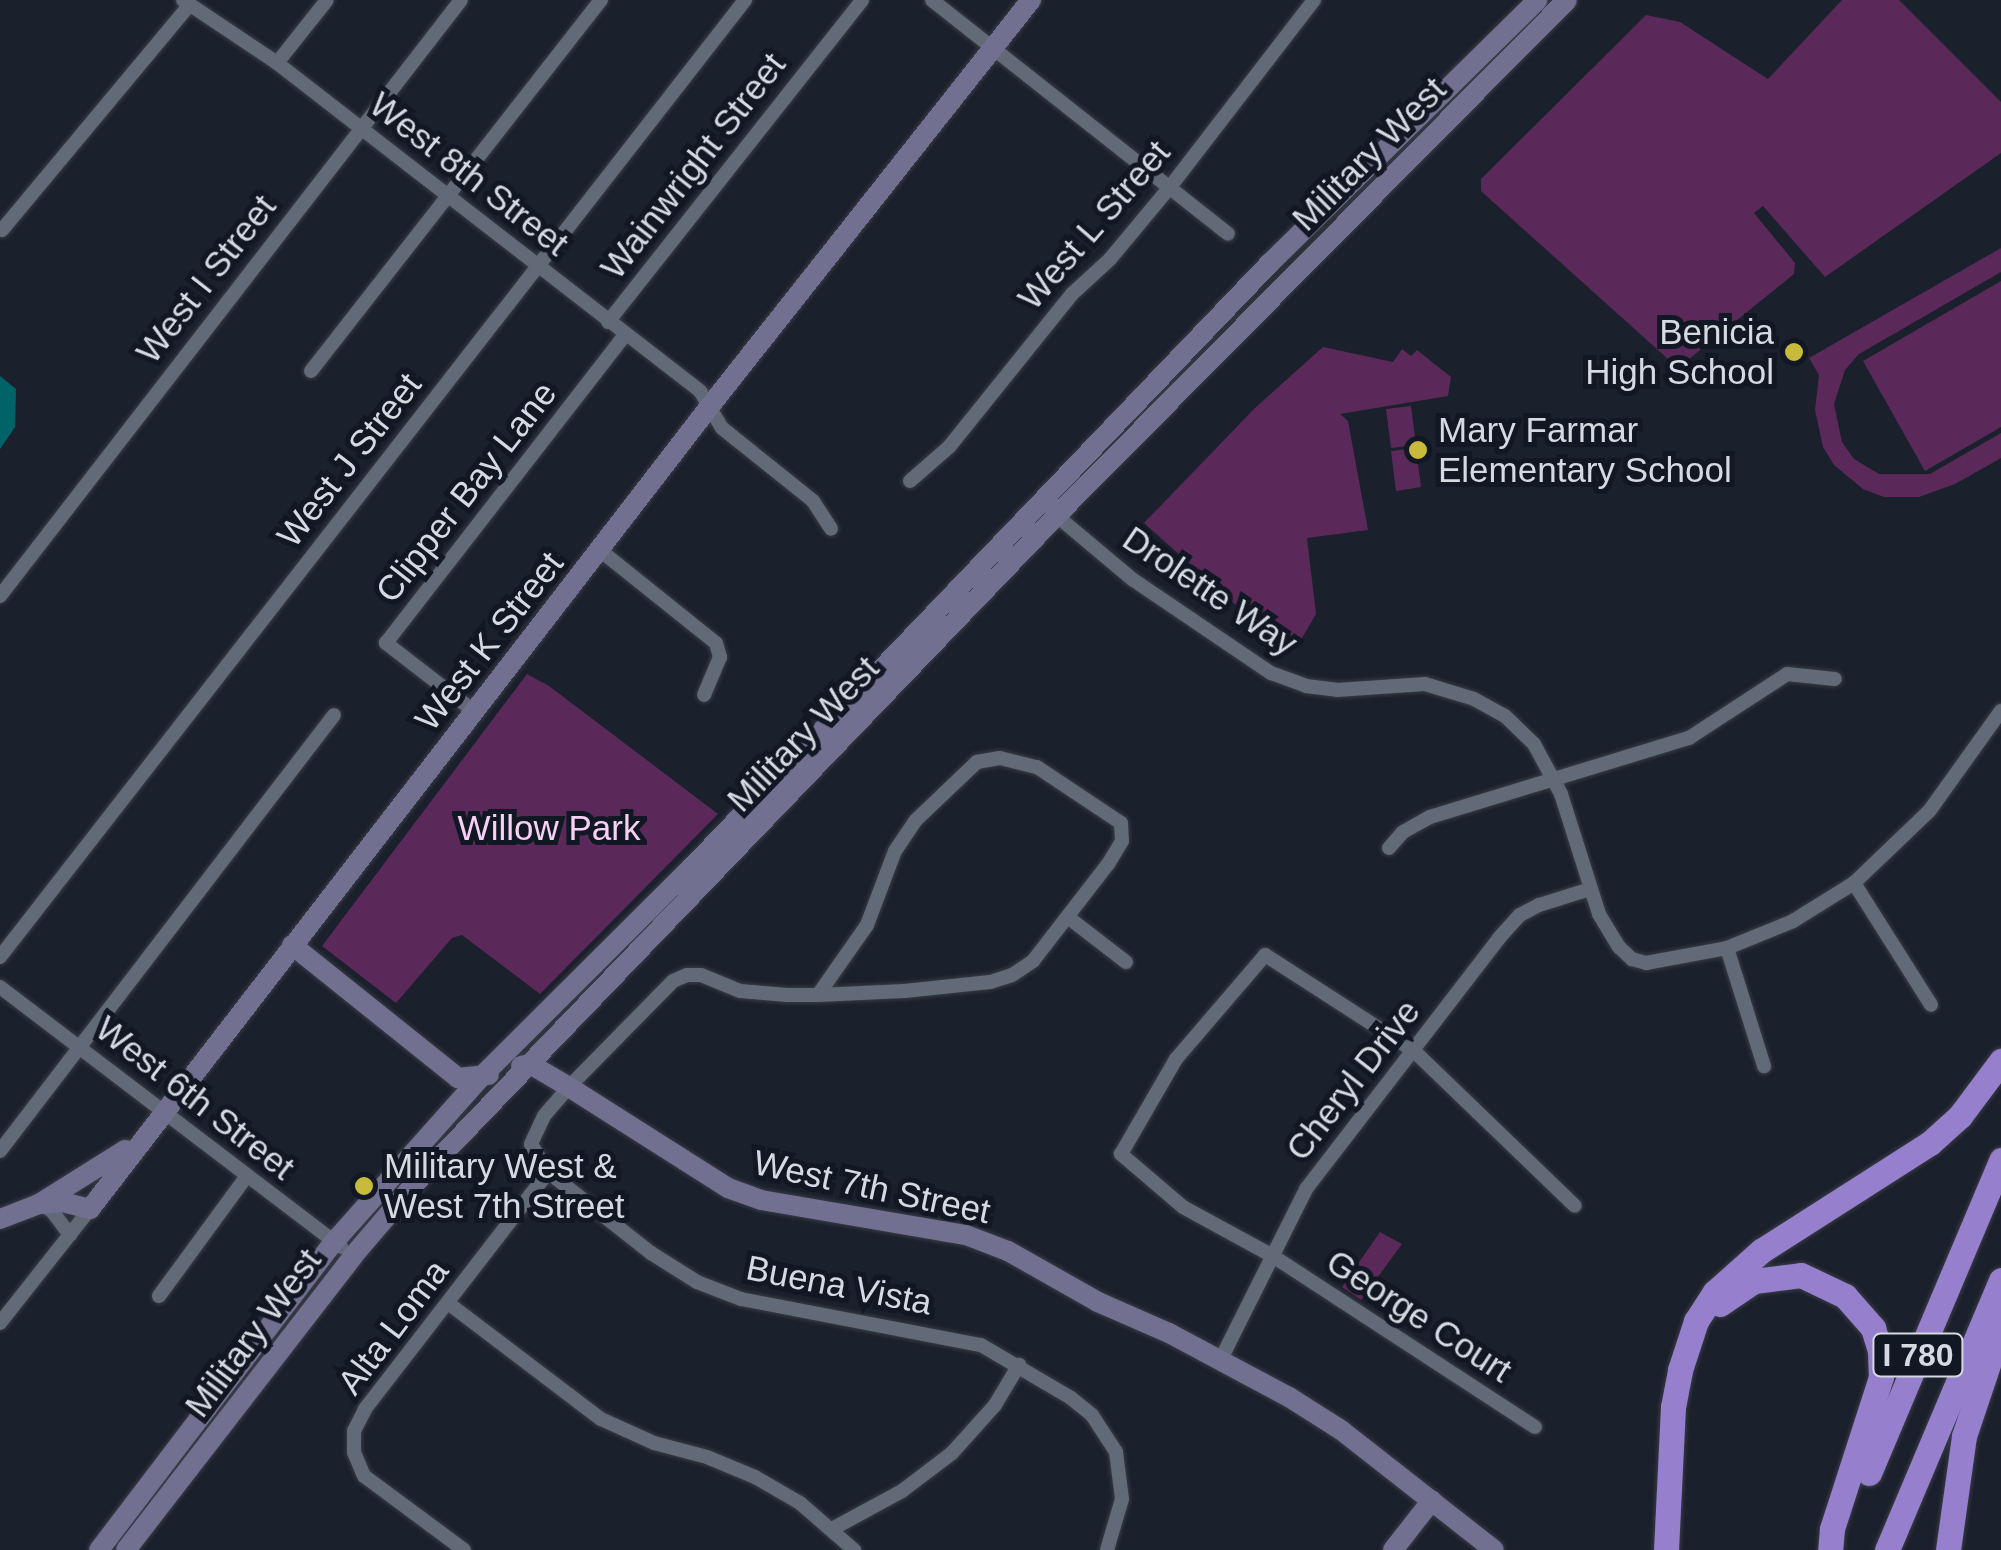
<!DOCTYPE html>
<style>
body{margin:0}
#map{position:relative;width:2001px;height:1550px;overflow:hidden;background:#1a202c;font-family:Arial,sans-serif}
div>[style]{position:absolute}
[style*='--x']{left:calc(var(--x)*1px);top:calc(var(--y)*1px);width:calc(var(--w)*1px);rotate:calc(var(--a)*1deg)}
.green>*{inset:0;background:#5b2959}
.water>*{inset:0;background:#006368}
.roads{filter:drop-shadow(0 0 2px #383c45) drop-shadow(0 0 2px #383c45)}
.street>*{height:14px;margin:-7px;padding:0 7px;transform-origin:7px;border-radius:7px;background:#626977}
.secondary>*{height:20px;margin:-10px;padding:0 10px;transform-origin:10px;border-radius:10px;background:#727091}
.highway>*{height:25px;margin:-12.5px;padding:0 12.5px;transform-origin:12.5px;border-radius:12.5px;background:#967fcd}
.dots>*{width:28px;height:28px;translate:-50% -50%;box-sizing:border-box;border:5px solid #111723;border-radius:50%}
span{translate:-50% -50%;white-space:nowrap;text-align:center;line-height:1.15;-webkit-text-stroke:10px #111723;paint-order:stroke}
.shield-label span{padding:2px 8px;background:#111723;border:2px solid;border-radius:8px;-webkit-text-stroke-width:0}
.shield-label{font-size:32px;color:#d5d9e1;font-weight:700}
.street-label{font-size:35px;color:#d5d9e1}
.poi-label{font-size:35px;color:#d5d9e1}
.right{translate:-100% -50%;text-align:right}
.left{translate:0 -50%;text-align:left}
.park-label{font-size:35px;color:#f7d0f4}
</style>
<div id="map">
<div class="green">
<i style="clip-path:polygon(1842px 0,1899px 0,2001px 102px,2001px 153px,1825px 277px,1763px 206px,1754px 213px,1795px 263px,1794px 274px,1678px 368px,1481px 191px,1481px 179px,1646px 15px,1680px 22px,1768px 79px)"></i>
<i style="clip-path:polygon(2001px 248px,2001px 272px,1859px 354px,1845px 370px,1834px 404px,1842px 442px,1854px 459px,1879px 474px,1930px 474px,2001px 433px,2001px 458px,1955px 484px,1919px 497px,1884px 497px,1863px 489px,1834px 465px,1823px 447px,1815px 410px,1819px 375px,1809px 358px)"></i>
<i style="clip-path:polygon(2001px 281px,2001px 427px,1925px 471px,1863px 361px)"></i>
<i style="clip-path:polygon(1323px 347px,1393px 362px,1402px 349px,1411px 356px,1417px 350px,1451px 377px,1448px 396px,1340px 414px,1348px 421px,1368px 530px,1307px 538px,1316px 614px,1299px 643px,1275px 640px,1144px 523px,1255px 408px)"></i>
<i style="clip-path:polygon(1411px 406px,1416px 445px,1391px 448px,1386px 409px)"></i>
<i style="clip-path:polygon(1416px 448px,1421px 487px,1396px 491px,1391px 451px)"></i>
<i style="clip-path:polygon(527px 674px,549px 686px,718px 814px,540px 994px,462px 935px,452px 938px,396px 1003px,322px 946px)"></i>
<i style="clip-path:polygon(1380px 1232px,1402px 1244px,1361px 1300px,1342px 1287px)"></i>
</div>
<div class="water">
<i style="clip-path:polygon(0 376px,16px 389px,15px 427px,0 449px)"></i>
</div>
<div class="roads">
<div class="street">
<i style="--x:183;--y:0;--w:113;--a:33.8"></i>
<i style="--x:277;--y:63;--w:535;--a:37.79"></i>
<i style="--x:700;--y:391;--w:43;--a:59.3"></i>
<i style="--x:722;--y:428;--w:117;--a:38.7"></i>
<i style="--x:813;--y:501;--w:33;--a:57"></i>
<i style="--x:932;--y:0;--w:377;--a:38.3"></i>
<i style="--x:277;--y:63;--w:80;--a:-51.6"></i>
<i style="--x:2;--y:230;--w:294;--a:-50.2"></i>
<i style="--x:608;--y:322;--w:410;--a:-51.7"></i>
<i style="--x:311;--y:371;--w:471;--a:-52"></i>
<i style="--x:910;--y:481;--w:52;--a:-41.1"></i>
<i style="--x:949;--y:447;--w:196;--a:-51.2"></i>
<i style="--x:1072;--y:294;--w:52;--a:-42.6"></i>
<i style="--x:1110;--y:259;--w:94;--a:-50.2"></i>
<i style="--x:1170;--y:187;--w:236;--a:-52.4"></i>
<i style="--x:1051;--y:511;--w:106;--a:40"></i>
<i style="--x:1132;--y:579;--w:168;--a:34.1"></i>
<i style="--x:1271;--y:673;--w:37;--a:20"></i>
<i style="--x:1306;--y:686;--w:31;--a:7"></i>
<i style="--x:1337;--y:690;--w:88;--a:-3.9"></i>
<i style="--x:1425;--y:684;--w:51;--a:17"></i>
<i style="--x:1474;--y:699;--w:35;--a:29"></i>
<i style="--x:1505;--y:716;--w:40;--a:44"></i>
<i style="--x:1534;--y:744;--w:57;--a:61.6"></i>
<i style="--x:1561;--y:794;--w:126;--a:72.4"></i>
<i style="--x:1599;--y:914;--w:39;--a:59"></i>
<i style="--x:1619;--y:947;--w:18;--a:43"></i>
<i style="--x:1632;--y:959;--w:15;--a:16"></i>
<i style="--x:1646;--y:963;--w:82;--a:-10.5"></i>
<i style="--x:1727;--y:948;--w:71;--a:-22.2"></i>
<i style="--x:1793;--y:921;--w:72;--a:-31.9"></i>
<i style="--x:1854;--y:883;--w:105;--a:-43.8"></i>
<i style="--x:1930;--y:810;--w:122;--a:-54.4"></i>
<i style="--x:601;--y:551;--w:147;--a:38.7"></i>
<i style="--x:716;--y:643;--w:15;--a:74"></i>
<i style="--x:720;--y:657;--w:41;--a:112.8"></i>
<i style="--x:0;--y:596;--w:753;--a:-52.28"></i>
<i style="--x:475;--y:712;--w:113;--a:-142.2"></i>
<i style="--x:386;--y:643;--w:390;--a:-52.2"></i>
<i style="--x:1389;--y:848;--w:21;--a:-49"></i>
<i style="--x:1403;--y:832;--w:31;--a:-29"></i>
<i style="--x:1430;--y:817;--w:271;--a:-17"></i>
<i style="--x:1689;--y:738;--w:117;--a:-33.1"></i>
<i style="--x:1787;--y:674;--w:48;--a:5.9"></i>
<i style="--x:1854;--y:883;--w:144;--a:57.7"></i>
<i style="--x:1069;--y:918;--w:72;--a:37.7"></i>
<i style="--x:1727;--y:948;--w:124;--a:72.6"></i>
<i style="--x:0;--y:957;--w:1213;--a:-52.1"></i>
<i style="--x:0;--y:987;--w:429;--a:37.3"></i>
<i style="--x:818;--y:995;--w:85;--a:-55"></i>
<i style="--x:867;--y:925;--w:79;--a:-69.3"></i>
<i style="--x:895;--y:851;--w:36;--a:-56"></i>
<i style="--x:915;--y:821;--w:86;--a:-43.6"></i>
<i style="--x:977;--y:762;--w:23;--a:-10"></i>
<i style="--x:1000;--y:758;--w:38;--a:14"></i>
<i style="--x:1037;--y:767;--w:101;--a:33.7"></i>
<i style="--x:1121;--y:823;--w:18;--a:87"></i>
<i style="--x:1122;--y:841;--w:27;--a:121"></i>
<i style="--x:1108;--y:864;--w:123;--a:127.7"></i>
<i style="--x:1033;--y:961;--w:25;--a:146"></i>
<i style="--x:1012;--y:975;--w:23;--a:162"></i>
<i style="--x:990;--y:982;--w:86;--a:174"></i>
<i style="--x:904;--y:991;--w:86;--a:177.3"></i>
<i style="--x:818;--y:995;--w:31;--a:180"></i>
<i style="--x:787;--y:995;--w:47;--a:-175.1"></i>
<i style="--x:740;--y:991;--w:42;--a:-157.7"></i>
<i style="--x:701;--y:975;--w:14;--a:180"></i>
<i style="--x:687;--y:975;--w:15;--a:157"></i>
<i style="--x:673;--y:981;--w:148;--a:134.5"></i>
<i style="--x:569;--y:1087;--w:38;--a:131"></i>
<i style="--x:544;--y:1116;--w:31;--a:115"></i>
<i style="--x:531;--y:1144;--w:33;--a:59"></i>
<i style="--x:548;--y:1172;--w:131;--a:38.2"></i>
<i style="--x:651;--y:1253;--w:54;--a:32.2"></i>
<i style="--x:697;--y:1282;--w:47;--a:21.1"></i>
<i style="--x:741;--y:1299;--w:244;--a:10.9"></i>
<i style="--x:981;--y:1345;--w:104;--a:30.5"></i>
<i style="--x:1071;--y:1398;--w:27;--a:39"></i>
<i style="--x:1092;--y:1415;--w:44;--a:57"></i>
<i style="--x:1116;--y:1452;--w:47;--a:82.7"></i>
<i style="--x:1122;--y:1499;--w:53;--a:106.4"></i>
<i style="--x:0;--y:1151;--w:549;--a:-52.55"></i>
<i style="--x:40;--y:1204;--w:14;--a:30"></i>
<i style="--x:52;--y:1211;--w:30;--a:53"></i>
<i style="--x:159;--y:1296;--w:147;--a:-53.8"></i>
<i style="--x:448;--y:1303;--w:192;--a:37.2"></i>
<i style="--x:601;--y:1419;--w:58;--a:24.4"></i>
<i style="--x:654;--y:1443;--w:55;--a:14.8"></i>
<i style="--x:707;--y:1457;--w:52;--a:22.6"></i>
<i style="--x:755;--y:1477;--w:52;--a:30"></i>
<i style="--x:800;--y:1503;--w:72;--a:41"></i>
<i style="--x:0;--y:1323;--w:145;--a:-51.7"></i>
<i style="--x:1220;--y:1361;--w:192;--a:-63.4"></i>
<i style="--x:1306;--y:1189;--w:317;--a:-52.4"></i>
<i style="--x:1499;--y:938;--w:31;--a:-48"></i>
<i style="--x:1520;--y:915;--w:21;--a:-28"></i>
<i style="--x:1539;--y:905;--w:53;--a:-17.4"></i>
<i style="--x:1535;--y:1427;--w:315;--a:-146.9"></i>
<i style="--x:1271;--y:1255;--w:100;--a:-151.4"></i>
<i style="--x:1183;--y:1207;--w:82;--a:-139.5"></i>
<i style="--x:1121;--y:1154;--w:110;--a:-59.9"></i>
<i style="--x:1176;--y:1059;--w:137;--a:-49.4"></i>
<i style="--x:1265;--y:955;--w:177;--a:32.8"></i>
<i style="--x:1414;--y:1051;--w:223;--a:43.9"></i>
<i style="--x:832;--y:1529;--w:80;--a:-28.5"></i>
<i style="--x:902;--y:1491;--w:63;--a:-37.2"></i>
<i style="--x:952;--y:1453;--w:64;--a:-48.1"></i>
<i style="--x:995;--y:1405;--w:47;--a:-59"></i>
<i style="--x:464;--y:1550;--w:124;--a:-143.5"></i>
<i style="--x:364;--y:1476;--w:26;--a:-113"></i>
<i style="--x:354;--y:1452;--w:21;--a:-90"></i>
<i style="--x:354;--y:1431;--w:25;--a:-63"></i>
<i style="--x:365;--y:1409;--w:299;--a:-52.3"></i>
</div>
<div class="secondary">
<i style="--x:292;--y:945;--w:213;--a:38.7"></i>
<i style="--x:458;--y:1078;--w:31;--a:-6"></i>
<i style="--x:521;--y:1066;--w:9;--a:-13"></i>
<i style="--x:530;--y:1064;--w:45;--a:30.5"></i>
<i style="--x:569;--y:1087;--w:188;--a:32.4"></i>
<i style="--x:728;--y:1188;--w:35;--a:20"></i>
<i style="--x:761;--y:1200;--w:208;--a:9.7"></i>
<i style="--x:966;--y:1235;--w:45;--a:20.9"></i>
<i style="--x:1008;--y:1251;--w:103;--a:29.5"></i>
<i style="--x:1098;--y:1302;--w:77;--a:23.6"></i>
<i style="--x:1169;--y:1333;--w:136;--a:28.1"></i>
<i style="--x:1289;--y:1397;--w:62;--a:32.4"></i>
<i style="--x:1341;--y:1430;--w:194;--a:38.1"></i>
<i style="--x:39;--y:1204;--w:23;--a:-5"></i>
<i style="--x:62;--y:1202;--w:29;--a:14"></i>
<i style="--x:90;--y:1209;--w:1014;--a:-52.33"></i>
<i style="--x:710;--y:406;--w:518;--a:-51.67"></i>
<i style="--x:0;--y:1219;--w:42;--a:-21"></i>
<i style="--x:39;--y:1204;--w:102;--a:-32.1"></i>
<i style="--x:99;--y:1550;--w:387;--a:-52.7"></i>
<i style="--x:334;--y:1242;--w:221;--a:-48.3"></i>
<i style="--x:481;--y:1077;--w:298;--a:-44.9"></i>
<i style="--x:692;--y:867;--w:836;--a:-46.26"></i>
<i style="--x:1270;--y:263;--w:375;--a:-44.5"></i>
<i style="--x:126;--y:1550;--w:371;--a:-52.3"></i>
<i style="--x:353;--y:1256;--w:100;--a:-49.5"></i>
<i style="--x:418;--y:1180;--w:921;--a:-46.14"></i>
<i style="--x:1056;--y:516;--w:726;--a:-45.28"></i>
<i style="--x:1393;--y:1550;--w:63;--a:-52"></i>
</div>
<div class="highway">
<i style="--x:1720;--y:1304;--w:41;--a:-34.1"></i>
<i style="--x:1754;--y:1281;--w:47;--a:-7.3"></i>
<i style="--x:1801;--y:1275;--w:49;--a:25.5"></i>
<i style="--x:1845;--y:1296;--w:43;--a:48.8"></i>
<i style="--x:1873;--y:1328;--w:24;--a:73"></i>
<i style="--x:1880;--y:1351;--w:26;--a:88"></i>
<i style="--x:1881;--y:1377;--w:160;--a:107.9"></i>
<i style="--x:1832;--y:1529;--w:21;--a:95"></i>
<i style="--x:1869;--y:1473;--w:340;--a:-67.1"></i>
<i style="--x:1666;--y:1550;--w:143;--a:-87.2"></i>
<i style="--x:1673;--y:1407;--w:38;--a:-79"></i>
<i style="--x:1680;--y:1370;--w:52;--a:-71.9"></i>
<i style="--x:1696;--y:1321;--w:35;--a:-57"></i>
<i style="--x:1715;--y:1292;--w:62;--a:-41.7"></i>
<i style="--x:1761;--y:1251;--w:201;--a:-32.6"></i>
<i style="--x:1930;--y:1143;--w:40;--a:-42"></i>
<i style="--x:1960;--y:1116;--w:69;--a:-53.3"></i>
<i style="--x:1887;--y:1550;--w:293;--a:-67.1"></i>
<i style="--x:1948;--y:1550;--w:115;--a:-82"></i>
<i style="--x:1964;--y:1436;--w:116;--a:-71.4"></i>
</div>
</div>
<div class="dots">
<i style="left:1794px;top:352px;background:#c8bb3b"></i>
<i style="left:1418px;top:450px;background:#c8bb3b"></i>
<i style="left:364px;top:1186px;background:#c8bb3b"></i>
</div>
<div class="shield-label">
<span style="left:1918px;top:1355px">I 780</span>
</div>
<div class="street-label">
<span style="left:1369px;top:154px;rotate:-45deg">Military West</span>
<span style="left:693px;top:166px;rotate:-52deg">Wainwright Street</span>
<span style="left:469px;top:174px;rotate:38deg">West 8th Street</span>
<span style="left:1094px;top:225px;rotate:-49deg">West L Street</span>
<span style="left:206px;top:279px;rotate:-52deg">West I Street</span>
<span style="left:349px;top:460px;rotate:-52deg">West J Street</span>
<span style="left:466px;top:492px;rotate:-52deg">Clipper Bay Lane</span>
<span style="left:1210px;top:591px;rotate:34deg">Drolette Way</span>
<span style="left:489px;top:641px;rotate:-52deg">West K Street</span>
<span style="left:803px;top:734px;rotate:-46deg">Military West</span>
<span style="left:1353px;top:1080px;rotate:-52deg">Cheryl Drive</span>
<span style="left:195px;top:1098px;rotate:38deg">West 6th Street</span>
<span style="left:872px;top:1187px;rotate:12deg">West 7th Street</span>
<span style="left:839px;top:1285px;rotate:11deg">Buena Vista</span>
<span style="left:1419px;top:1316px;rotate:33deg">George Court</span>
<span style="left:393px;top:1327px;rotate:-53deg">Alta Loma</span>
<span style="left:253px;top:1333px;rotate:-53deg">Military West</span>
</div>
<div class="poi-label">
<span class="right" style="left:1774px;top:352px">Benicia<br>High School</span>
<span class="left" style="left:1438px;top:450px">Mary Farmar<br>Elementary School</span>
<span class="left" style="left:384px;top:1186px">Military West &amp;<br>West 7th Street</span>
</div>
<div class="park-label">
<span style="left:549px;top:828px">Willow Park</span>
</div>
</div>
